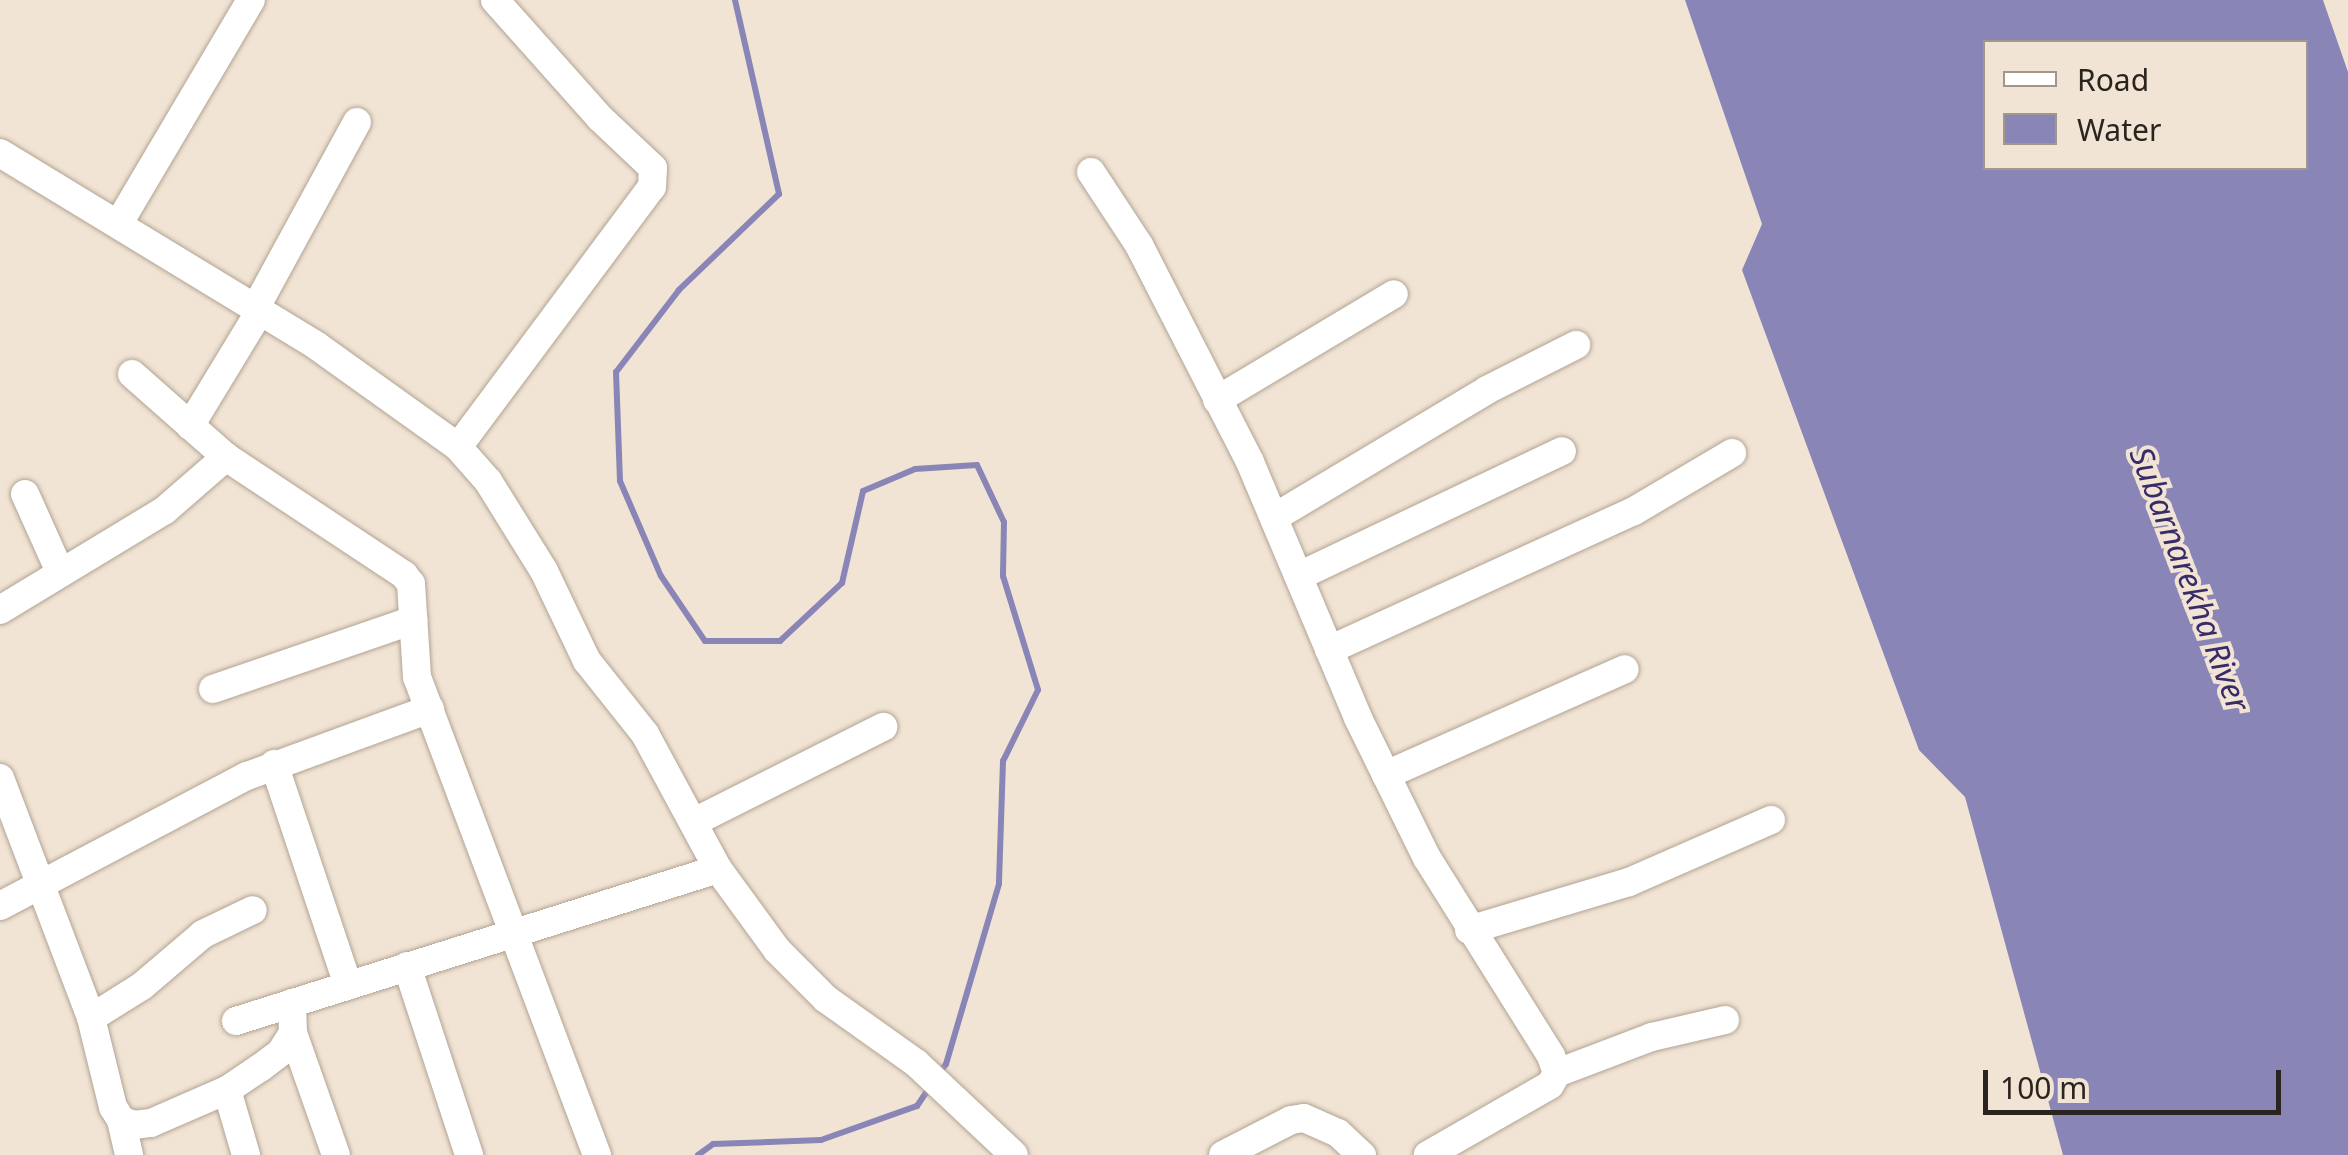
<!DOCTYPE html>
<style>
body{margin:0}
#map{position:relative;width:2348px;height:1155px;overflow:hidden;background:#f2e4d4;font-family:"Noto Sans",sans-serif}
div>[style]{position:absolute}
[style*='--x']{left:calc(var(--x)*1px);top:calc(var(--y)*1px);width:calc(var(--w)*1px);rotate:calc(var(--a)*1deg)}
.water>*{inset:0;background:#8985b6}
.stream>*{height:6px;margin:-3px;padding:0 3px;transform-origin:3px;border-radius:3px;background:#8985b6}
.roads{filter:drop-shadow(0 0 2px #b1a494) drop-shadow(0 0 2px #b1a494)}
.minor>*{height:28px;margin:-14px;padding:0 14px;transform-origin:14px;border-radius:14px;background:#fff}
span{translate:-50% -50%;white-space:nowrap;text-align:center;line-height:1.15;-webkit-text-stroke:8px #f2e4d4;paint-order:stroke}
.water-label{font-size:32px;color:#372b68;font-style:italic}
.legend{position:absolute;left:1983px;top:40px;width:325px;height:130px;box-sizing:border-box;background:#f2e4d4;border:2px solid #a2978b;margin:0;padding:12px 18px;list-style:none;font-size:30px;color:#29241e}
.legend li{display:flex;align-items:center;gap:20px;height:50px}
.legend b{width:50px;border:2px solid #a2978b}
.scale{position:absolute;left:1983px;top:1070px;width:298px;height:45px;box-sizing:border-box;border:5px solid #29241e;border-top:0;padding-left:12px;font-size:30px;line-height:35px;white-space:nowrap;color:#29241e;-webkit-text-stroke:8px #f2e4d4;paint-order:stroke}
</style>
<div id="map">
<div class="water">
<i style="clip-path:polygon(evenodd,1685px 0,2323px 0,2348px 72px,2348px 1155px,2063px 1155px,1965px 797px,1919px 750px,1742px 270px,1762px 224px,1685px 0,1986px 42px,2306px 42px,2306px 168px,1986px 168px,1986px 42px)"></i>
</div>
<div class="stream">
<i style="--x:735;--y:0;--w:199;--a:77.2"></i>
<i style="--x:779;--y:194;--w:139;--a:136.2"></i>
<i style="--x:679;--y:290;--w:103;--a:127.5"></i>
<i style="--x:616;--y:372;--w:109;--a:87.9"></i>
<i style="--x:620;--y:481;--w:103;--a:66.7"></i>
<i style="--x:661;--y:576;--w:78;--a:55.9"></i>
<i style="--x:705;--y:641;--w:75;--a:0"></i>
<i style="--x:780;--y:641;--w:85;--a:-43.1"></i>
<i style="--x:842;--y:583;--w:94;--a:-77.1"></i>
<i style="--x:863;--y:491;--w:56;--a:-22.9"></i>
<i style="--x:915;--y:469;--w:62;--a:-3.7"></i>
<i style="--x:977;--y:465;--w:63;--a:64.7"></i>
<i style="--x:1004;--y:522;--w:54;--a:91.1"></i>
<i style="--x:1003;--y:576;--w:119;--a:72.9"></i>
<i style="--x:1038;--y:690;--w:79;--a:116.2"></i>
<i style="--x:1003;--y:761;--w:123;--a:91.9"></i>
<i style="--x:999;--y:884;--w:188;--a:106.4"></i>
<i style="--x:946;--y:1064;--w:14;--a:126"></i>
<i style="--x:698;--y:1155;--w:19;--a:-36"></i>
<i style="--x:713;--y:1144;--w:108;--a:-2.1"></i>
<i style="--x:821;--y:1140;--w:102;--a:-19.5"></i>
<i style="--x:917;--y:1106;--w:25;--a:-56"></i>
</div>
<div class="roads">
<div class="minor">
<i style="--x:0;--y:153;--w:371;--a:31.3"></i>
<i style="--x:317;--y:346;--w:173;--a:35.6"></i>
<i style="--x:458;--y:447;--w:45;--a:48.6"></i>
<i style="--x:488;--y:481;--w:106;--a:58.1"></i>
<i style="--x:544;--y:571;--w:100;--a:64.5"></i>
<i style="--x:587;--y:661;--w:93;--a:51.5"></i>
<i style="--x:645;--y:734;--w:153;--a:61.6"></i>
<i style="--x:718;--y:869;--w:100;--a:53.9"></i>
<i style="--x:777;--y:950;--w:69;--a:45"></i>
<i style="--x:826;--y:999;--w:110;--a:35.4"></i>
<i style="--x:916;--y:1063;--w:134;--a:43.2"></i>
<i style="--x:1091;--y:172;--w:87;--a:56.7"></i>
<i style="--x:1139;--y:245;--w:244;--a:62.9"></i>
<i style="--x:1250;--y:462;--w:278;--a:67.1"></i>
<i style="--x:1358;--y:718;--w:156;--a:63.8"></i>
<i style="--x:1427;--y:858;--w:234;--a:57.9"></i>
<i style="--x:1551;--y:1056;--w:18;--a:71"></i>
<i style="--x:1557;--y:1073;--w:14;--a:120"></i>
<i style="--x:1550;--y:1085;--w:141;--a:150.2"></i>
<i style="--x:119;--y:223;--w:259;--a:-59.4"></i>
<i style="--x:132;--y:374;--w:125;--a:41.4"></i>
<i style="--x:226;--y:457;--w:214;--a:33.5"></i>
<i style="--x:404;--y:575;--w:11;--a:52"></i>
<i style="--x:411;--y:584;--w:93;--a:86.3"></i>
<i style="--x:417;--y:677;--w:511;--a:69.37"></i>
<i style="--x:1217;--y:400;--w:206;--a:-30.9"></i>
<i style="--x:190;--y:426;--w:131;--a:-58.7"></i>
<i style="--x:258;--y:314;--w:6;--a:-121"></i>
<i style="--x:255;--y:309;--w:213;--a:-61.4"></i>
<i style="--x:458;--y:447;--w:324;--a:-53.3"></i>
<i style="--x:652;--y:187;--w:19;--a:-87"></i>
<i style="--x:653;--y:168;--w:73;--a:-136.7"></i>
<i style="--x:600;--y:118;--w:158;--a:-131.7"></i>
<i style="--x:25;--y:494;--w:85;--a:65.8"></i>
<i style="--x:1275;--y:517;--w:247;--a:-30.9"></i>
<i style="--x:1487;--y:390;--w:100;--a:-26.8"></i>
<i style="--x:1299;--y:576;--w:291;--a:-25.4"></i>
<i style="--x:0;--y:610;--w:193;--a:-31.2"></i>
<i style="--x:165;--y:510;--w:81;--a:-41"></i>
<i style="--x:1329;--y:650;--w:335;--a:-24.5"></i>
<i style="--x:1634;--y:511;--w:114;--a:-30.6"></i>
<i style="--x:213;--y:689;--w:212;--a:-19"></i>
<i style="--x:274;--y:764;--w:233;--a:71.5"></i>
<i style="--x:1386;--y:775;--w:261;--a:-23.9"></i>
<i style="--x:0;--y:778;--w:257;--a:69.2"></i>
<i style="--x:91;--y:1018;--w:92;--a:76.1"></i>
<i style="--x:113;--y:1107;--w:15;--a:58"></i>
<i style="--x:121;--y:1120;--w:14;--a:21"></i>
<i style="--x:134;--y:1125;--w:17;--a:-7"></i>
<i style="--x:151;--y:1123;--w:83;--a:-23.5"></i>
<i style="--x:227;--y:1090;--w:40;--a:-34"></i>
<i style="--x:260;--y:1068;--w:26;--a:-37"></i>
<i style="--x:281;--y:1052;--w:22;--a:-58"></i>
<i style="--x:293;--y:1033;--w:30;--a:-92"></i>
<i style="--x:694;--y:822;--w:212;--a:-26.7"></i>
<i style="--x:0;--y:906;--w:279;--a:-27.8"></i>
<i style="--x:247;--y:776;--w:195;--a:-20.1"></i>
<i style="--x:1469;--y:930;--w:167;--a:-16.7"></i>
<i style="--x:1629;--y:882;--w:155;--a:-23.6"></i>
<i style="--x:407;--y:966;--w:199;--a:71.8"></i>
<i style="--x:91;--y:1018;--w:60;--a:-32.1"></i>
<i style="--x:142;--y:986;--w:80;--a:-40.4"></i>
<i style="--x:203;--y:934;--w:55;--a:-25.6"></i>
<i style="--x:236;--y:1021;--w:505;--a:-17.5"></i>
<i style="--x:293;--y:1033;--w:129;--a:70.6"></i>
<i style="--x:1557;--y:1073;--w:102;--a:-20.8"></i>
<i style="--x:1652;--y:1037;--w:75;--a:-13.1"></i>
<i style="--x:227;--y:1090;--w:68;--a:73.7"></i>
<i style="--x:121;--y:1120;--w:36;--a:77"></i>
<i style="--x:1223;--y:1155;--w:76;--a:-27.2"></i>
<i style="--x:1291;--y:1120;--w:13;--a:-9"></i>
<i style="--x:1304;--y:1118;--w:37;--a:24"></i>
<i style="--x:1338;--y:1133;--w:33;--a:43"></i>
</div>
</div>
<div class="water-label">
<span style="left:2190px;top:579px;rotate:69deg">Subarnarekha River</span>
</div>
<ul class="legend">
<li><b style="height:12px;background:#fff"></b>Road</li>
<li><b style="height:28px;background:#8985b6"></b>Water</li>
</ul>
<div class="scale">100 m</div>
</div>
